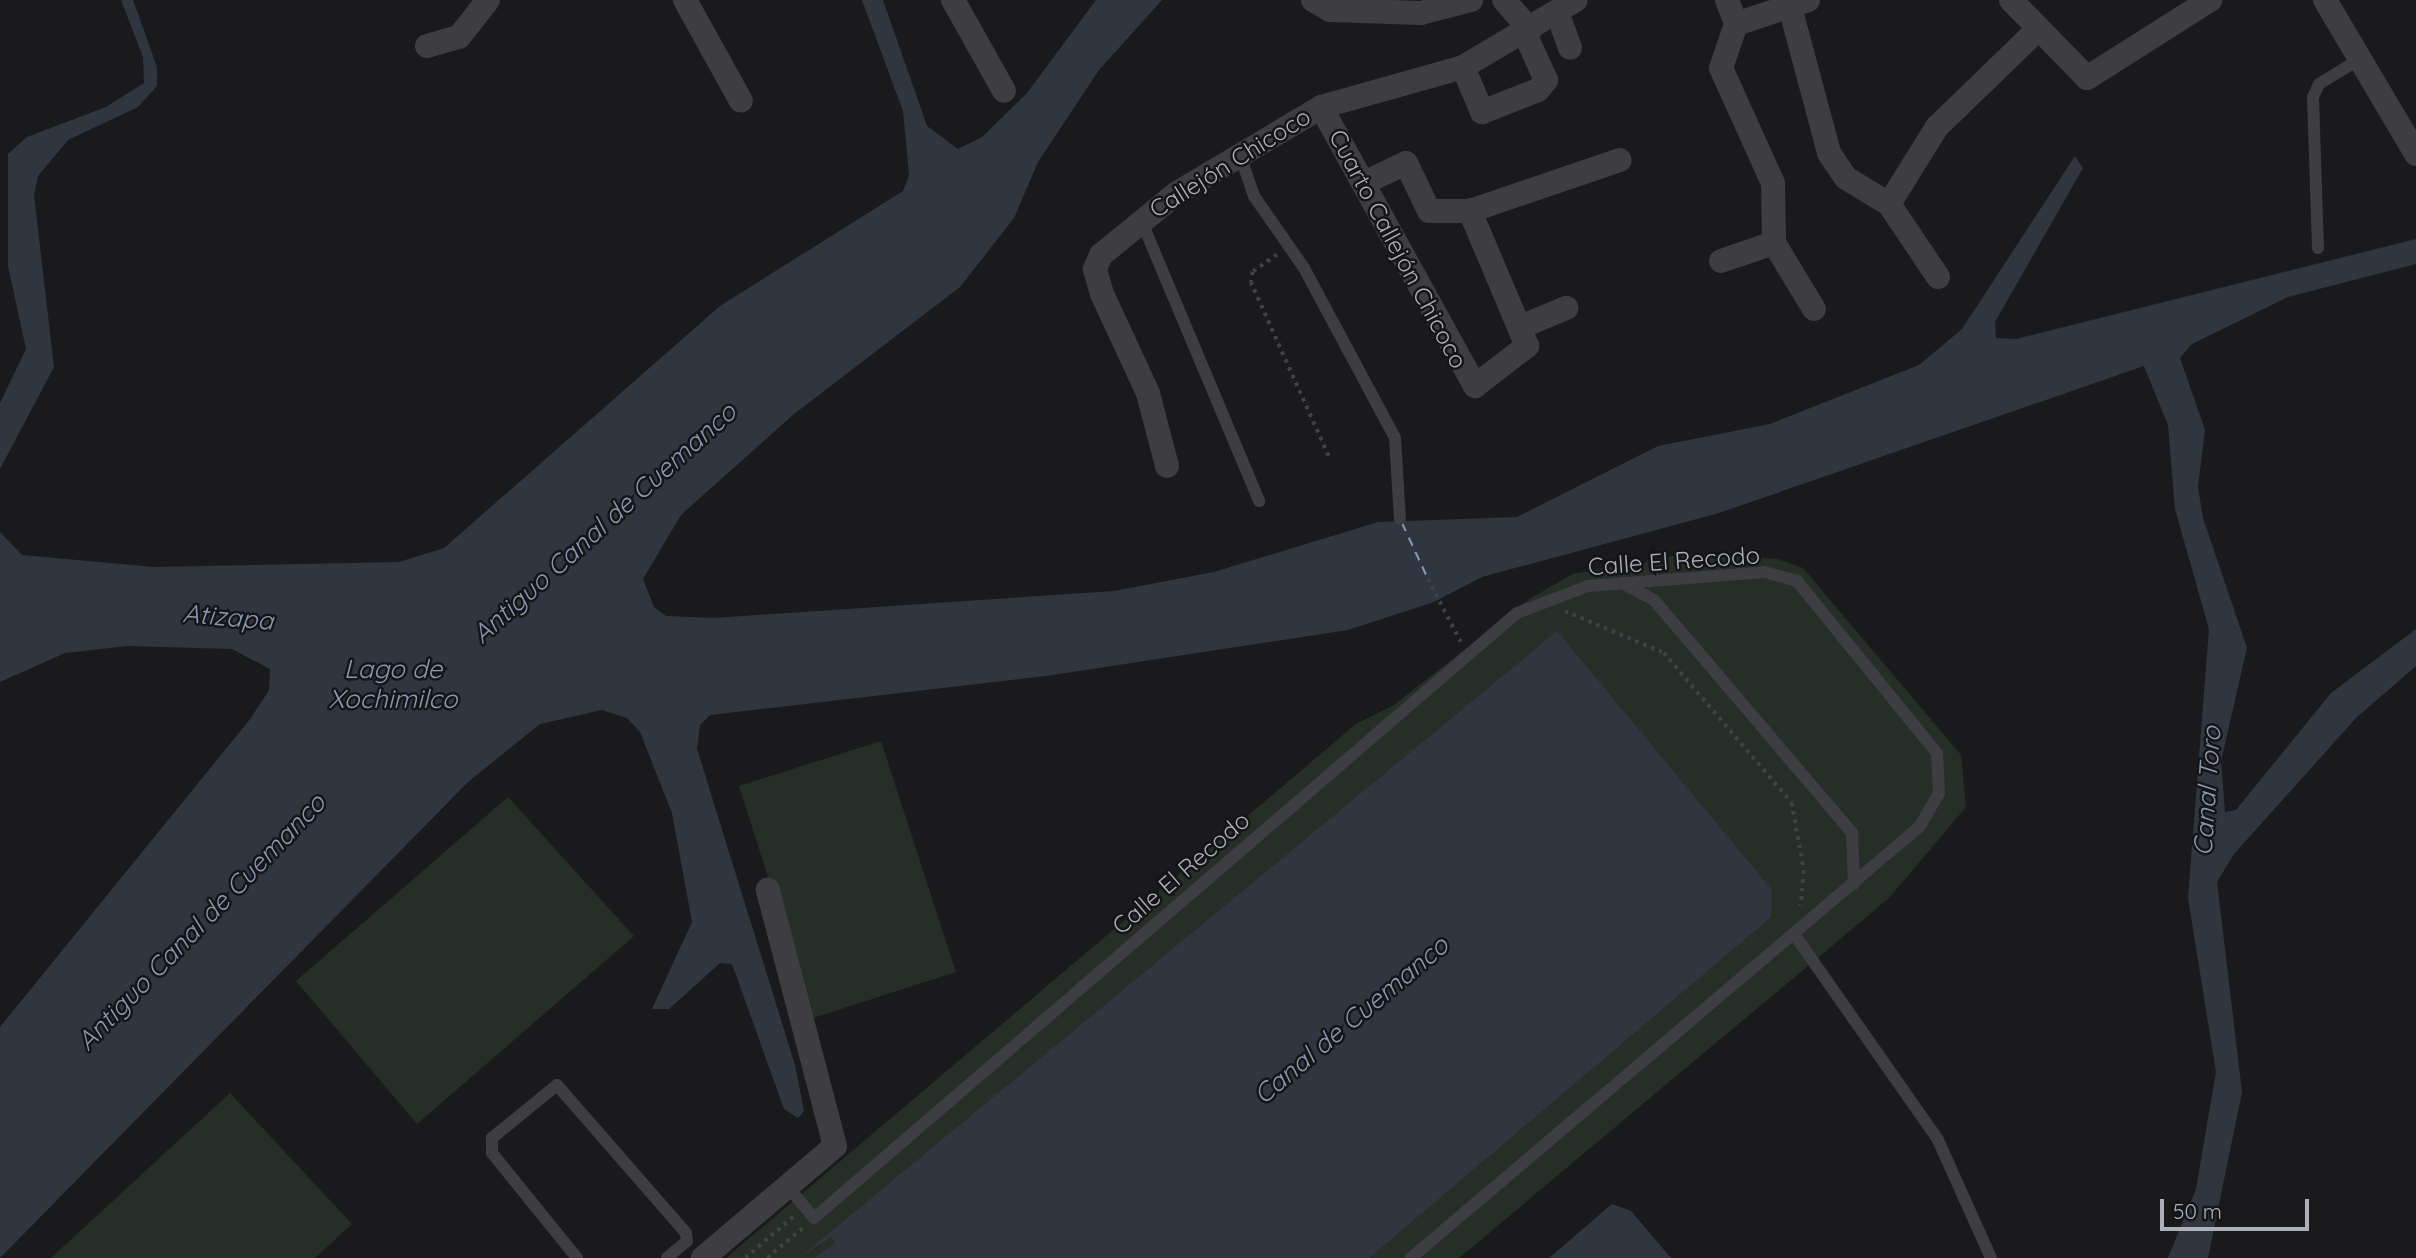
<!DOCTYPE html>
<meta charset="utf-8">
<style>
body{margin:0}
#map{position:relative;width:2416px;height:1258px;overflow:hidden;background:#1a1a1c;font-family:Quicksand,sans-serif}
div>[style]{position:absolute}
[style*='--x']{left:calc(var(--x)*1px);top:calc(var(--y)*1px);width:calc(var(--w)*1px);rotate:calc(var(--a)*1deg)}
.green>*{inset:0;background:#262e28}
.water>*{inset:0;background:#30363f}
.ferry>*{height:2px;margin-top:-1px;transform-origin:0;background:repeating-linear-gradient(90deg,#8898b2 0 9px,transparent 0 16px)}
.path>*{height:3.5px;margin-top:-1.75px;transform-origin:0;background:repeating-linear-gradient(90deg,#414247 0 3.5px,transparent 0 8.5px)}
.service>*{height:12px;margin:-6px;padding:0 6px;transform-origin:6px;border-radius:6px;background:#3d3d42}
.minor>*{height:24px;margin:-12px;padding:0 12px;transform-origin:12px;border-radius:12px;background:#3d3d42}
span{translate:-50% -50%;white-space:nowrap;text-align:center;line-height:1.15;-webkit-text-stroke:5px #151517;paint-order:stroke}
.street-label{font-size:24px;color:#adafba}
.water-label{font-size:26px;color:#8898b2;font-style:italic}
.scale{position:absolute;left:2160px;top:1199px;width:149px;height:32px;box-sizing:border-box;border:4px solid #adafba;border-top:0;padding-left:9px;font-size:21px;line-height:24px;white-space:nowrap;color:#adafba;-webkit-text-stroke:5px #151517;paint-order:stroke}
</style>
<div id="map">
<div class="green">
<i style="clip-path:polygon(1684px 554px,1777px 559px,1803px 568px,1961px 755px,1966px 807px,1889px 898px,1459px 1258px,726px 1258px,1356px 724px,1394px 705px,1529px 599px,1573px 574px)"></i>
<i style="clip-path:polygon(881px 741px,956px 972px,813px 1018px,739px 786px)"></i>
<i style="clip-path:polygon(508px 797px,634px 936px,417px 1124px,296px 981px)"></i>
<i style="clip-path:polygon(230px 1093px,352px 1224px,315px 1258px,51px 1258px)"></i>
</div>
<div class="water">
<i style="clip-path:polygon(121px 0,133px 0,157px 67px,157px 86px,138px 107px,68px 140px,38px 176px,34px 195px,54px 367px,0 469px,0 403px,26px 349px,8px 266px,8px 154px,27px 137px,106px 107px,144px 83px,143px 57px)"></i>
<i style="clip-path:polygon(862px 0,883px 0,927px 126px,958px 149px,982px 137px,1027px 93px,1096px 0,1162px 0,1099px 70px,1038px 162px,1014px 218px,960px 287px,794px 414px,681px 515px,643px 579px,654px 607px,666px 616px,713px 618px,1114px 591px,1214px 572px,1378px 522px,1517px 517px,1658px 446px,1770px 424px,1919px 365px,1962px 329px,2075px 156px,2083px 168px,1995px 322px,1996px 338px,2016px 339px,2416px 239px,2416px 264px,2288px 297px,2192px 344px,2180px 358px,2205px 430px,2198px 487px,2203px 518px,2247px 648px,2221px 761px,2225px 812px,2236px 810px,2331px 693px,2416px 629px,2416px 666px,2356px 718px,2234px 854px,2217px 882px,2242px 1092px,2208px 1258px,2168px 1258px,2196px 1189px,2216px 1072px,2188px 898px,2209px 629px,2175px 509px,2168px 425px,2144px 366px,1719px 513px,1482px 577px,1434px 602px,1348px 630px,1046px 676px,710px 715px,700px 725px,697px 749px,795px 1065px,804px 1111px,798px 1118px,784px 1109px,732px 964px,720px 963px,669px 1009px,652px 1009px,692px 922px,672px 813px,640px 732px,627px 718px,602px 710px,540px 724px,468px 782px,0 1258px,0 1027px,251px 718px,269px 690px,270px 669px,232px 649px,127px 646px,65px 653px,0 682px,0 532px,22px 555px,154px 567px,399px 562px,444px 548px,720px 306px,903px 191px,909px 175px,903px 111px)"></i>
<i style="clip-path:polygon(1557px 631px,1772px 890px,1771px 917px,1369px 1258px,815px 1258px,835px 1243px,831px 1237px,799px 1258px)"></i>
<i style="clip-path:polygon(1612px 1204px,1631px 1211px,1671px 1258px,1549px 1258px)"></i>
</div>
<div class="ferry">
<i style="--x:1402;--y:523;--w:62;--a:65.1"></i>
</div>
<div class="path">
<i style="--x:1277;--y:255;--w:29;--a:145"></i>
<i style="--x:1253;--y:272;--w:10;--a:101"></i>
<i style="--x:1251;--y:282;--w:194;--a:65.9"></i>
<i style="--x:1428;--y:579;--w:71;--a:62.4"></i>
<i style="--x:1565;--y:611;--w:108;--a:23"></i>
<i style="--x:1664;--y:653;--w:197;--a:49.5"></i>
<i style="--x:1792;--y:803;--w:69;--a:80"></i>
<i style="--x:1804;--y:871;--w:35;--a:95"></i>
<i style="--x:745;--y:1258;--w:65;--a:-40.6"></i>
<i style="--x:767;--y:1258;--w:48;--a:-40"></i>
</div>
<div class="service">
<i style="--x:1240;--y:155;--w:43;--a:71.1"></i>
<i style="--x:1254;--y:196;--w:88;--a:55.2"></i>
<i style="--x:1304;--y:268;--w:193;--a:61.8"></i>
<i style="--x:1395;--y:438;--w:81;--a:86.5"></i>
<i style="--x:1141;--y:220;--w:305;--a:67.2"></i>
<i style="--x:2318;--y:248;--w:151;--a:-91.9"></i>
<i style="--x:2313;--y:97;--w:14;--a:-65"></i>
<i style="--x:2319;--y:84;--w:48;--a:-31.4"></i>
<i style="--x:1622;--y:583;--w:36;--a:28"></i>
<i style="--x:1654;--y:600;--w:306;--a:49.6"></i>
<i style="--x:1852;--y:833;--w:51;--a:87.8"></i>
<i style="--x:1794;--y:934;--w:251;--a:55"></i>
<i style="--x:1938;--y:1140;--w:129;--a:65.8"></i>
<i style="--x:788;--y:1187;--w:40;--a:50"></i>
<i style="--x:814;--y:1218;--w:927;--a:-40.72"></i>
<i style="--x:1517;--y:613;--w:76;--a:-20.8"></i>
<i style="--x:1588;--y:586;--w:177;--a:-4.5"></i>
<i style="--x:1764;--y:572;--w:34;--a:15"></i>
<i style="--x:1797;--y:581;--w:222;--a:50.9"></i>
<i style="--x:1937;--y:753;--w:40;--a:87.1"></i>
<i style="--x:1939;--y:793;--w:39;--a:120"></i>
<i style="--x:1919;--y:827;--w:666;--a:139.69"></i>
<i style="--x:577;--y:1258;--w:135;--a:-129"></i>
<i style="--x:492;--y:1153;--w:15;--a:-90"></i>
<i style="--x:492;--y:1138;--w:84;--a:-39.2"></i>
<i style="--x:557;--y:1085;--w:196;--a:48.9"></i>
<i style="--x:686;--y:1233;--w:8;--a:83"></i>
<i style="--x:687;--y:1241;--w:26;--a:140"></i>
</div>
<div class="minor">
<i style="--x:685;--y:0;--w:115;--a:61"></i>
<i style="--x:953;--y:0;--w:104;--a:60.7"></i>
<i style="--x:1313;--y:0;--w:20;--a:30"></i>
<i style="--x:1330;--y:10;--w:91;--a:1.9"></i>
<i style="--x:1421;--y:13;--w:52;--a:-14.6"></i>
<i style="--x:1504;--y:0;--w:40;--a:49"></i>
<i style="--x:1727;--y:0;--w:26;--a:69"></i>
<i style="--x:2011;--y:0;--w:109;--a:45.7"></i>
<i style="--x:2087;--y:78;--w:146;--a:-32.4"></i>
<i style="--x:2325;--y:0;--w:179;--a:59.4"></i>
<i style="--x:1790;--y:7;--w:151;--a:75"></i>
<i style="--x:1829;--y:153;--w:30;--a:56"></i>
<i style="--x:1846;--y:178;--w:50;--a:31.2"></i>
<i style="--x:1557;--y:12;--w:38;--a:70"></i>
<i style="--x:1736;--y:24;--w:46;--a:108.8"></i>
<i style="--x:1721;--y:68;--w:126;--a:65.7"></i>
<i style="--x:1773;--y:183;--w:60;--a:89"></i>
<i style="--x:1736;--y:24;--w:76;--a:-18.4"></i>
<i style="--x:427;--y:46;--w:33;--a:-16"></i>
<i style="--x:459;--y:37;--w:47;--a:-51.9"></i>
<i style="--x:1463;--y:67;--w:49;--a:67.1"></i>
<i style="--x:1482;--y:112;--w:60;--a:-21.4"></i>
<i style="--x:1538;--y:90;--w:13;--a:-51"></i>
<i style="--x:1546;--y:80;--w:51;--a:-114.5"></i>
<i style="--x:1321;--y:107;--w:319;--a:61.1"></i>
<i style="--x:1475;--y:386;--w:66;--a:-37.6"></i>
<i style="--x:1527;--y:346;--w:147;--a:-112.9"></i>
<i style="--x:1366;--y:182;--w:44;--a:-25.4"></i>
<i style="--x:1406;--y:163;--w:53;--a:64.4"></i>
<i style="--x:1429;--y:211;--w:41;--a:0"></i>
<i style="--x:1470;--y:211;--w:158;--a:-18.8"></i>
<i style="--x:1889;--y:204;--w:91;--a:-58.1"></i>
<i style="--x:1937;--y:127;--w:141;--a:-44.1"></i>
<i style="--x:1889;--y:204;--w:88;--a:56.1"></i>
<i style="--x:1774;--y:243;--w:77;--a:58.8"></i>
<i style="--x:1721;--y:261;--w:56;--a:-18.8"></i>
<i style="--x:1523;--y:326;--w:47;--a:-22.7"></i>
<i style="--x:1167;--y:466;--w:75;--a:-104.6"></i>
<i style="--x:1148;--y:393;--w:109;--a:-114.9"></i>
<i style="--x:1102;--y:294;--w:26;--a:-106"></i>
<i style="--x:1095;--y:269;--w:15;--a:-67"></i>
<i style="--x:1101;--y:255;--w:98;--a:-39.2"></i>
<i style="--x:1177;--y:193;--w:168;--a:-30.8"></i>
<i style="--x:1321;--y:107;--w:148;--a:-15.7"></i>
<i style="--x:1463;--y:67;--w:131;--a:-30.7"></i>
<i style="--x:703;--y:1258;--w:173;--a:-40.3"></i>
<i style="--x:835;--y:1146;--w:265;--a:-104.7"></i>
</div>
<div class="street-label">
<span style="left:1230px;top:163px;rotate:-32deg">Callejón Chicoco</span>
<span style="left:1398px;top:249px;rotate:62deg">Cuarto Callejón Chicoco</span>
<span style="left:1674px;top:561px;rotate:-4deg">Calle El Recodo</span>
<span style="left:1181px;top:873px;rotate:-41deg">Calle El Recodo</span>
</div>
<div class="water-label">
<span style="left:604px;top:523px;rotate:-42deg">Antiguo Canal de Cuemanco</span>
<span style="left:228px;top:617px;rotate:5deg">Atizapa</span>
<span style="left:393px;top:684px">Lago de<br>Xochimilco</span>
<span style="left:2207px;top:791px;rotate:-86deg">Canal Toro</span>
<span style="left:201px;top:922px;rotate:-46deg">Antiguo Canal de Cuemanco</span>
<span style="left:1351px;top:1020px;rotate:-40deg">Canal de Cuemanco</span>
</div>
<div class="scale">50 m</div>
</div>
